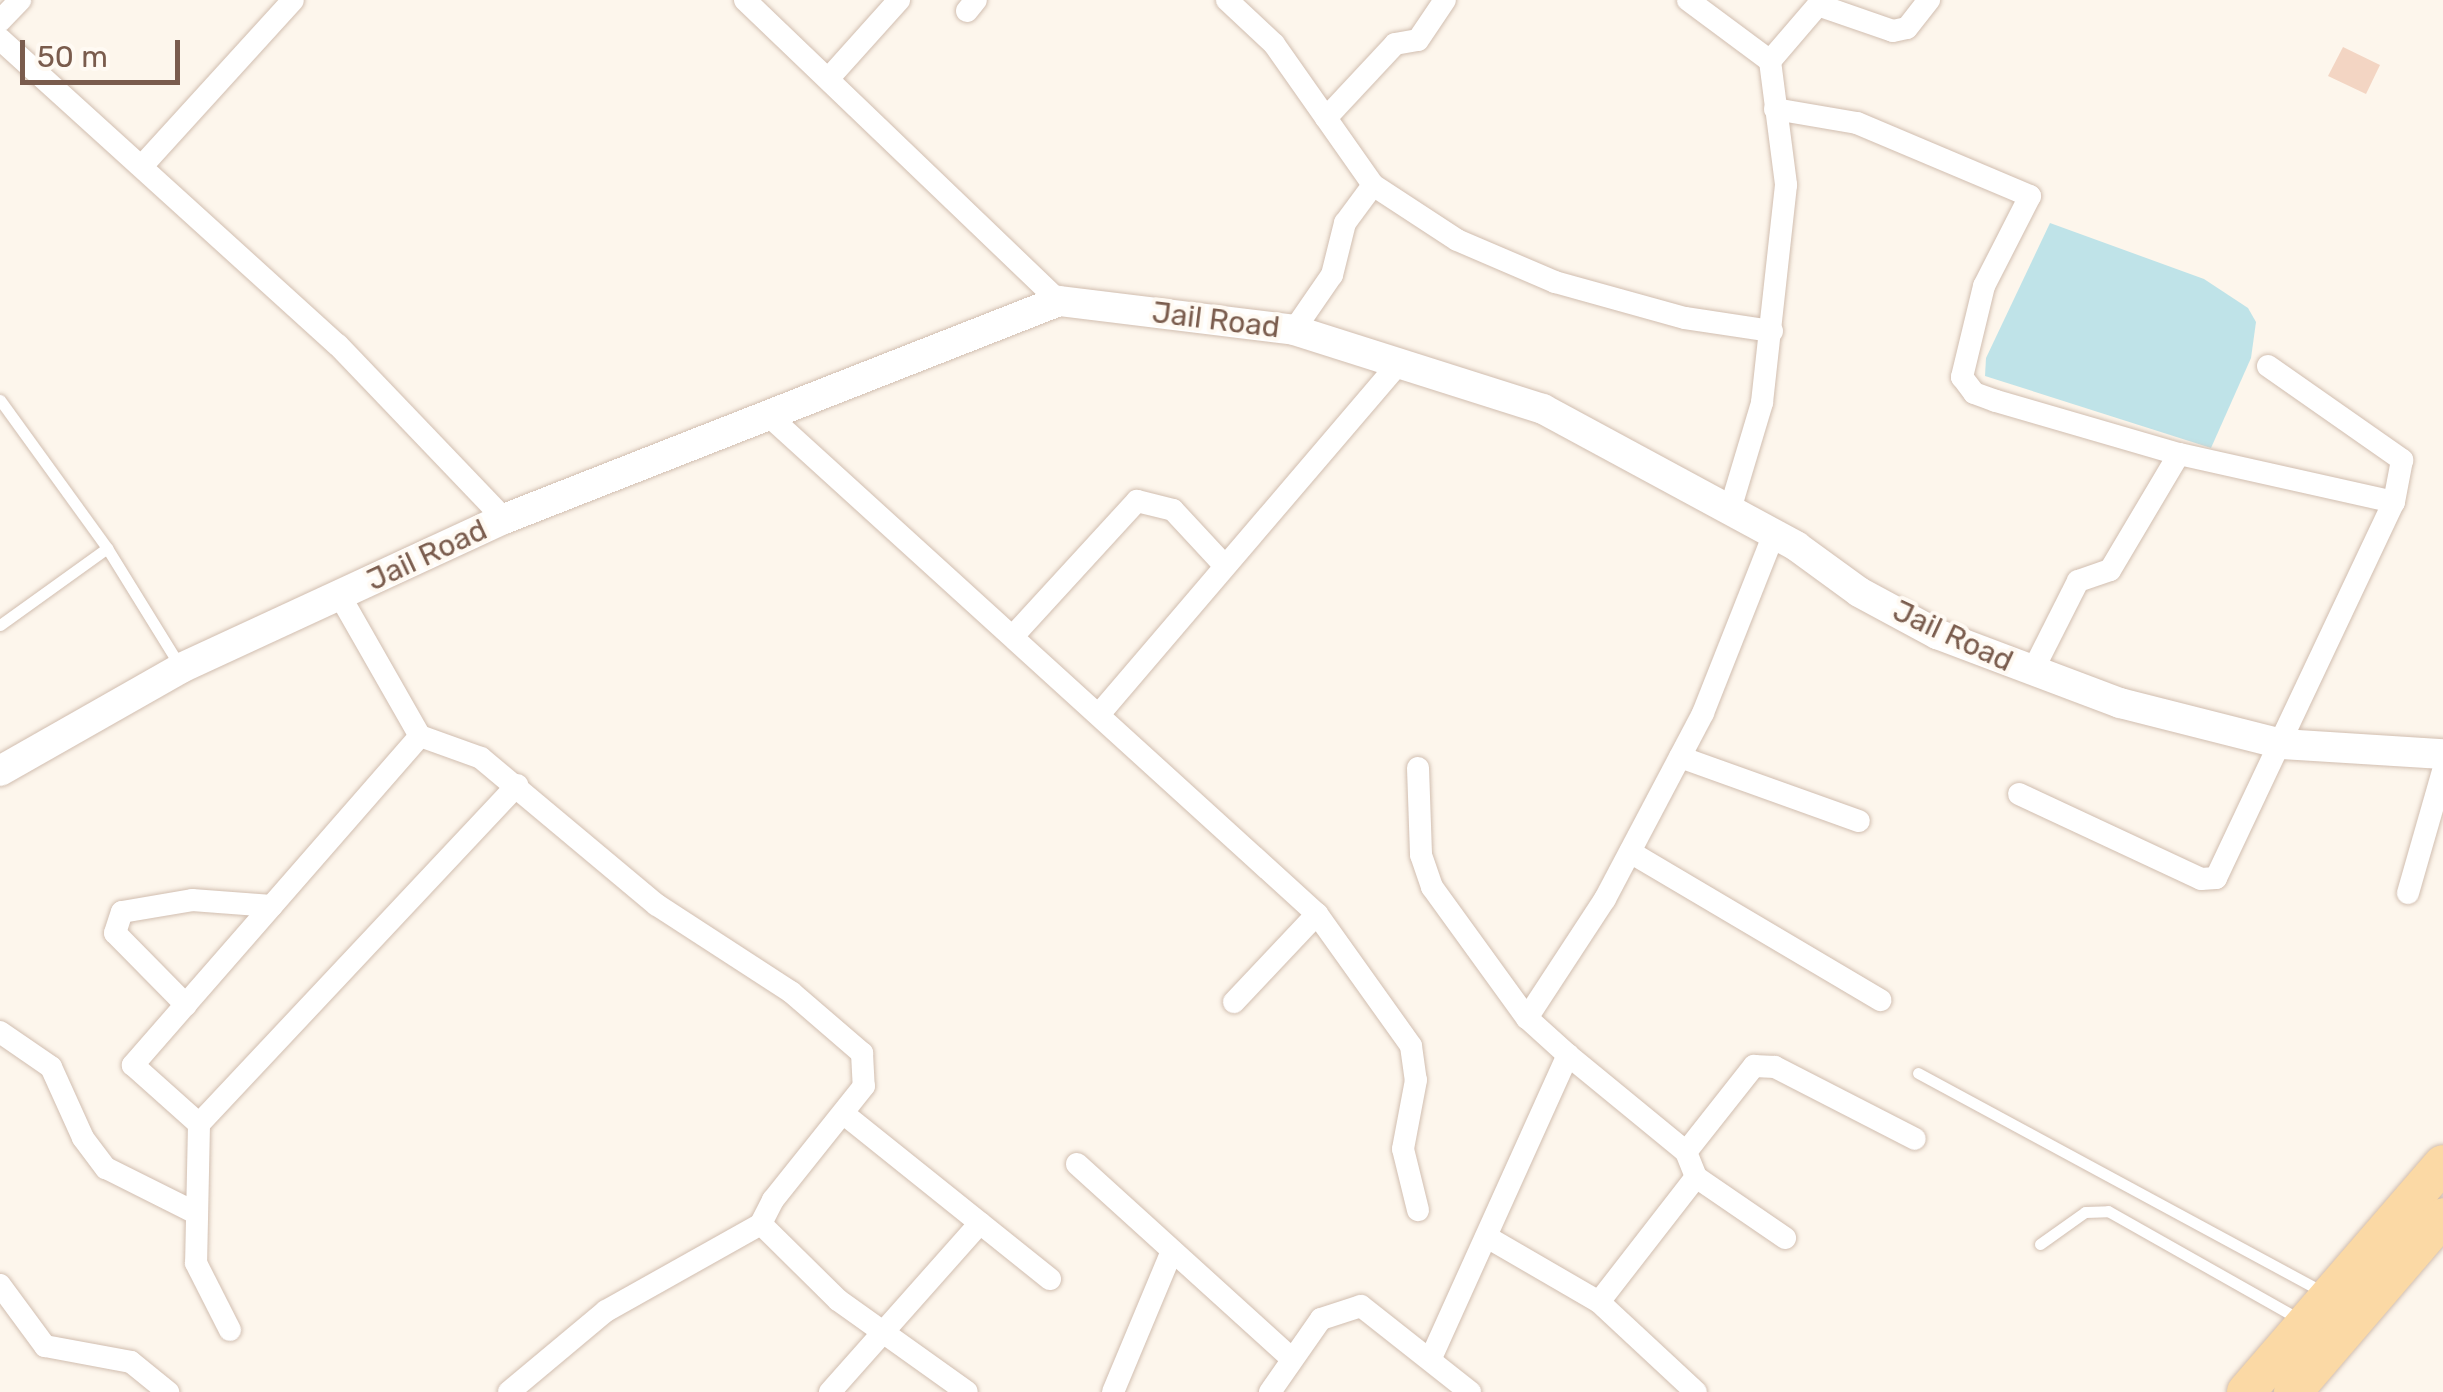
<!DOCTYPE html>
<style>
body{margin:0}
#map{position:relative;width:2443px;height:1392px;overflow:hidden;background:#fdf6ec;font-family:Rubik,sans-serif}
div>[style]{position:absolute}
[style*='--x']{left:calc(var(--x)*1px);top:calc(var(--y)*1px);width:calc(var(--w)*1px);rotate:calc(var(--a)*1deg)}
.water>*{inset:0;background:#bfe3e8}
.building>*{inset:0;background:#f3d5c3}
.roads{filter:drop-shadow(0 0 2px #d1beb0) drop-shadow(0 0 2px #d1beb0)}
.service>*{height:11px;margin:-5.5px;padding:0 5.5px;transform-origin:5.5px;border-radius:5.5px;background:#fff}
.minor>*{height:22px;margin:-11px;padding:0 11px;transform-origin:11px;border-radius:11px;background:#fff}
.tertiary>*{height:30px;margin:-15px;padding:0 15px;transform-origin:15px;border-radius:15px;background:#fff}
.primary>*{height:38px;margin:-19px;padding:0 19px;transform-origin:19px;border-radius:19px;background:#fbd9a5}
span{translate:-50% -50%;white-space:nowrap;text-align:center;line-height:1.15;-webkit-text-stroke:8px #fffaf3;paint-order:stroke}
.street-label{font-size:30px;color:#7a5c4d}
.scale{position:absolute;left:20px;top:40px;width:160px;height:45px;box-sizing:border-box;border:5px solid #7a5c4d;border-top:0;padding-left:12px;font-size:30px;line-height:35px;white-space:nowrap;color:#7a5c4d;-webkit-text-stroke:8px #fffaf3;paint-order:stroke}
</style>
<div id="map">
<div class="water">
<i style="clip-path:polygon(2050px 223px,2204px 279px,2248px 308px,2256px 322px,2251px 358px,2211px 448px,1985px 376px,1986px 358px)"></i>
</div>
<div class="building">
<i style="clip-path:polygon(2343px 47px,2380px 65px,2366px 94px,2328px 76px)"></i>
</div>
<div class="roads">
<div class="service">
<i style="--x:0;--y:400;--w:183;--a:54.1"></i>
<i style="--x:107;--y:548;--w:141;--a:58.3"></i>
<i style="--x:0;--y:625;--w:132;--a:-35.7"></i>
<i style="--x:1918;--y:1073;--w:463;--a:28.4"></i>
<i style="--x:2040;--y:1244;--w:55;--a:-35.4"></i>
<i style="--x:2085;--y:1212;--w:23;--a:-2"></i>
<i style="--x:2108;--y:1211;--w:222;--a:29.5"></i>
</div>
<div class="minor">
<i style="--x:745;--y:0;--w:435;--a:43.8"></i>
<i style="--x:1227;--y:0;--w:64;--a:43.1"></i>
<i style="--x:1274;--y:44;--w:172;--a:54.9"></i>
<i style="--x:1688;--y:0;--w:102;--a:36.6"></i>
<i style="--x:1770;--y:61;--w:125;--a:82.6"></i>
<i style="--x:1786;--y:185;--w:219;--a:96.3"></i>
<i style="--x:1762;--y:403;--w:112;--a:106.7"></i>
<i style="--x:967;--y:11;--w:14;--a:-51"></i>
<i style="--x:0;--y:21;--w:29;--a:-46"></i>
<i style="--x:0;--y:39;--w:456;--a:42.2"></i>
<i style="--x:338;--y:345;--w:240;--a:46.3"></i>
<i style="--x:1770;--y:61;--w:74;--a:-49.4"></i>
<i style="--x:1818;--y:5;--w:79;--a:19.1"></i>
<i style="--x:1893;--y:31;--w:14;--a:-12"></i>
<i style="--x:1907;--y:28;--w:36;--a:-52"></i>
<i style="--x:829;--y:78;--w:105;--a:-48.1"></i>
<i style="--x:1775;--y:109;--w:83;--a:9.7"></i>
<i style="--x:1857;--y:123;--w:188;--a:22.9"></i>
<i style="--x:2030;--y:196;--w:101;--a:117.1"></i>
<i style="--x:1984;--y:286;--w:94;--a:103.6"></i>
<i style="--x:1962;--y:377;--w:20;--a:53"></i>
<i style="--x:1974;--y:393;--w:23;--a:20"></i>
<i style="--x:1996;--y:401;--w:191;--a:16.2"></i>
<i style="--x:1326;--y:118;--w:101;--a:-47"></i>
<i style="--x:1395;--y:44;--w:23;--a:-10"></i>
<i style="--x:1418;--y:40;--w:48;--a:-56"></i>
<i style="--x:142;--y:166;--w:224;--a:-47.7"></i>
<i style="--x:1294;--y:330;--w:67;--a:-55.4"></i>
<i style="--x:1332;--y:275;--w:54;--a:-76"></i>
<i style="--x:1345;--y:223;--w:47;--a:-53.6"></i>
<i style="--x:1373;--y:185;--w:100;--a:33.2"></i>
<i style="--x:1457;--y:240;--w:107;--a:23.2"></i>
<i style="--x:1555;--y:282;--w:135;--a:15.5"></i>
<i style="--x:1685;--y:318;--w:88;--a:8.5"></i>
<i style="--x:2268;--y:366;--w:164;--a:35"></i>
<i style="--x:2402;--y:460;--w:43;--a:100.8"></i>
<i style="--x:768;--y:415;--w:742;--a:42.27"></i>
<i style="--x:1317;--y:914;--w:121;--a:133.3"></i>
<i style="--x:340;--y:596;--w:161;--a:60.3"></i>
<i style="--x:420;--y:736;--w:65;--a:19.8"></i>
<i style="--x:481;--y:758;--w:229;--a:39.9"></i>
<i style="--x:657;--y:905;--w:160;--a:33"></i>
<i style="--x:791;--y:992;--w:94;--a:40.7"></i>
<i style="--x:862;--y:1053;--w:33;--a:87"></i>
<i style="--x:864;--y:1086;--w:146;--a:128.6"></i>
<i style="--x:773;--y:1200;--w:27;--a:117"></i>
<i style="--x:761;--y:1224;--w:108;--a:44.6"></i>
<i style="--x:838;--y:1300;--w:158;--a:35.5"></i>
<i style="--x:1014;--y:635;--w:182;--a:-47.5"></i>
<i style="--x:1137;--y:501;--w:37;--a:14"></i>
<i style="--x:1173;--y:510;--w:76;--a:47.1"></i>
<i style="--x:1101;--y:712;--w:458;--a:-49.5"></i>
<i style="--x:420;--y:736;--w:437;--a:131.1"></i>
<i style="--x:133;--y:1065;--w:89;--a:41.8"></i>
<i style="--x:199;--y:1124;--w:465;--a:-46.8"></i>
<i style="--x:1680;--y:757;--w:190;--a:19.7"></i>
<i style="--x:1418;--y:768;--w:87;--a:88"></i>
<i style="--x:1421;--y:855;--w:34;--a:71"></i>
<i style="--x:1432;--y:887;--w:162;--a:54.1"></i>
<i style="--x:2019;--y:794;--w:201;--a:25"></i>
<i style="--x:2201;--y:879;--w:15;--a:-4"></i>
<i style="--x:2216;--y:878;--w:416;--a:-64.7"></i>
<i style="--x:2394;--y:502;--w:220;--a:-167.4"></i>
<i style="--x:2179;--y:454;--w:135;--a:120.7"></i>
<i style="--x:2110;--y:570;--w:34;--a:161"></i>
<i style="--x:2078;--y:581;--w:102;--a:116.8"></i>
<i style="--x:1630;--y:852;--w:291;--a:30.6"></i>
<i style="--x:2408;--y:893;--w:127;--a:-74"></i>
<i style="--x:1317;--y:914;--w:162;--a:54.5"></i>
<i style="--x:1411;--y:1046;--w:34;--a:82"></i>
<i style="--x:1416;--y:1080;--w:70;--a:100.7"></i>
<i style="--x:1403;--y:1149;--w:63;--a:76.2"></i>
<i style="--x:186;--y:1005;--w:101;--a:-134.6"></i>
<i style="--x:115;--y:933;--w:22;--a:-72"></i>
<i style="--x:122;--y:912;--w:71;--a:-9.7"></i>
<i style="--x:192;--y:900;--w:80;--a:4.3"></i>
<i style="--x:0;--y:1032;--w:62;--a:34.5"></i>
<i style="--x:51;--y:1067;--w:78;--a:65.7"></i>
<i style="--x:83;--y:1138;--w:38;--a:53"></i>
<i style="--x:106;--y:1168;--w:98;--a:26.6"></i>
<i style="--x:1568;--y:1055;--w:153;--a:39.4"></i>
<i style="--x:1686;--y:1152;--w:27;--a:68"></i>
<i style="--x:1696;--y:1177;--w:158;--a:127.8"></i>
<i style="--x:844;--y:1114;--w:264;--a:38.7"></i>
<i style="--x:199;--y:1124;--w:139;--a:91.2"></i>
<i style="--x:196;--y:1263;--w:75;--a:63.1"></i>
<i style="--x:1686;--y:1152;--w:110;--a:-51.7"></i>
<i style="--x:1754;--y:1066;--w:21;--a:3"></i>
<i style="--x:1775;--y:1067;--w:157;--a:27.2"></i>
<i style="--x:1077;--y:1164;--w:289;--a:42.2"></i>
<i style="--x:1696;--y:1177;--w:108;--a:34.4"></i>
<i style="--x:1487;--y:1237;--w:129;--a:30.1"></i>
<i style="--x:1599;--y:1302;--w:132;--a:42.9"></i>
<i style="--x:0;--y:1285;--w:76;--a:53.6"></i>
<i style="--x:45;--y:1346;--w:87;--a:10.5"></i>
<i style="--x:131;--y:1362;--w:48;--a:39"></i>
<i style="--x:1431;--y:1358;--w:333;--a:-65.7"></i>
<i style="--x:1568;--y:1055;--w:55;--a:-137.9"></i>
<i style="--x:1527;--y:1018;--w:142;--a:-56.8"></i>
<i style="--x:1605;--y:899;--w:210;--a:-62.2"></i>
<i style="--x:1703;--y:713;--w:193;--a:-68.4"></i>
<i style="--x:509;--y:1392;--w:126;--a:-39.9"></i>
<i style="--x:606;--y:1311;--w:178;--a:-29.3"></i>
<i style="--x:830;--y:1392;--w:226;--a:-48.4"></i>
<i style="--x:1113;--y:1392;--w:153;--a:-67.3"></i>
<i style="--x:1270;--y:1392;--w:89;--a:-55.1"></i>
<i style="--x:1321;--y:1319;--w:42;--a:-18"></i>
<i style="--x:1361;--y:1306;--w:139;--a:38.3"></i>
</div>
<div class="tertiary">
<i style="--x:0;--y:771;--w:208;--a:-29.6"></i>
<i style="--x:181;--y:668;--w:356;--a:-24.8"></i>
<i style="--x:504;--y:519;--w:596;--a:-21.44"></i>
<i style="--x:1059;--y:301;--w:237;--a:7"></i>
<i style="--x:1294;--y:330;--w:261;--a:17.6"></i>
<i style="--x:1543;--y:409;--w:288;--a:28.4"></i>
<i style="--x:1796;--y:546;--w:78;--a:36.1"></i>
<i style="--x:1859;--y:592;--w:89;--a:28.3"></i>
<i style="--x:1937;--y:634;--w:196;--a:20.7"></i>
<i style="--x:2120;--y:703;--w:167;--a:14.2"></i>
<i style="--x:2282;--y:744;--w:161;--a:3.6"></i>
</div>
<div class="primary">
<i style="--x:2246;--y:1392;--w:301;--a:-49.2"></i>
<i style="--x:2293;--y:1392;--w:230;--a:-49.4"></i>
</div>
</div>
<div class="street-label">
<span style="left:1216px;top:320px;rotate:7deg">Jail Road</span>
<span style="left:427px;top:555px;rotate:-25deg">Jail Road</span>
<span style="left:1953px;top:636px;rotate:25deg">Jail Road</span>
</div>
<div class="scale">50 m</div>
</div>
